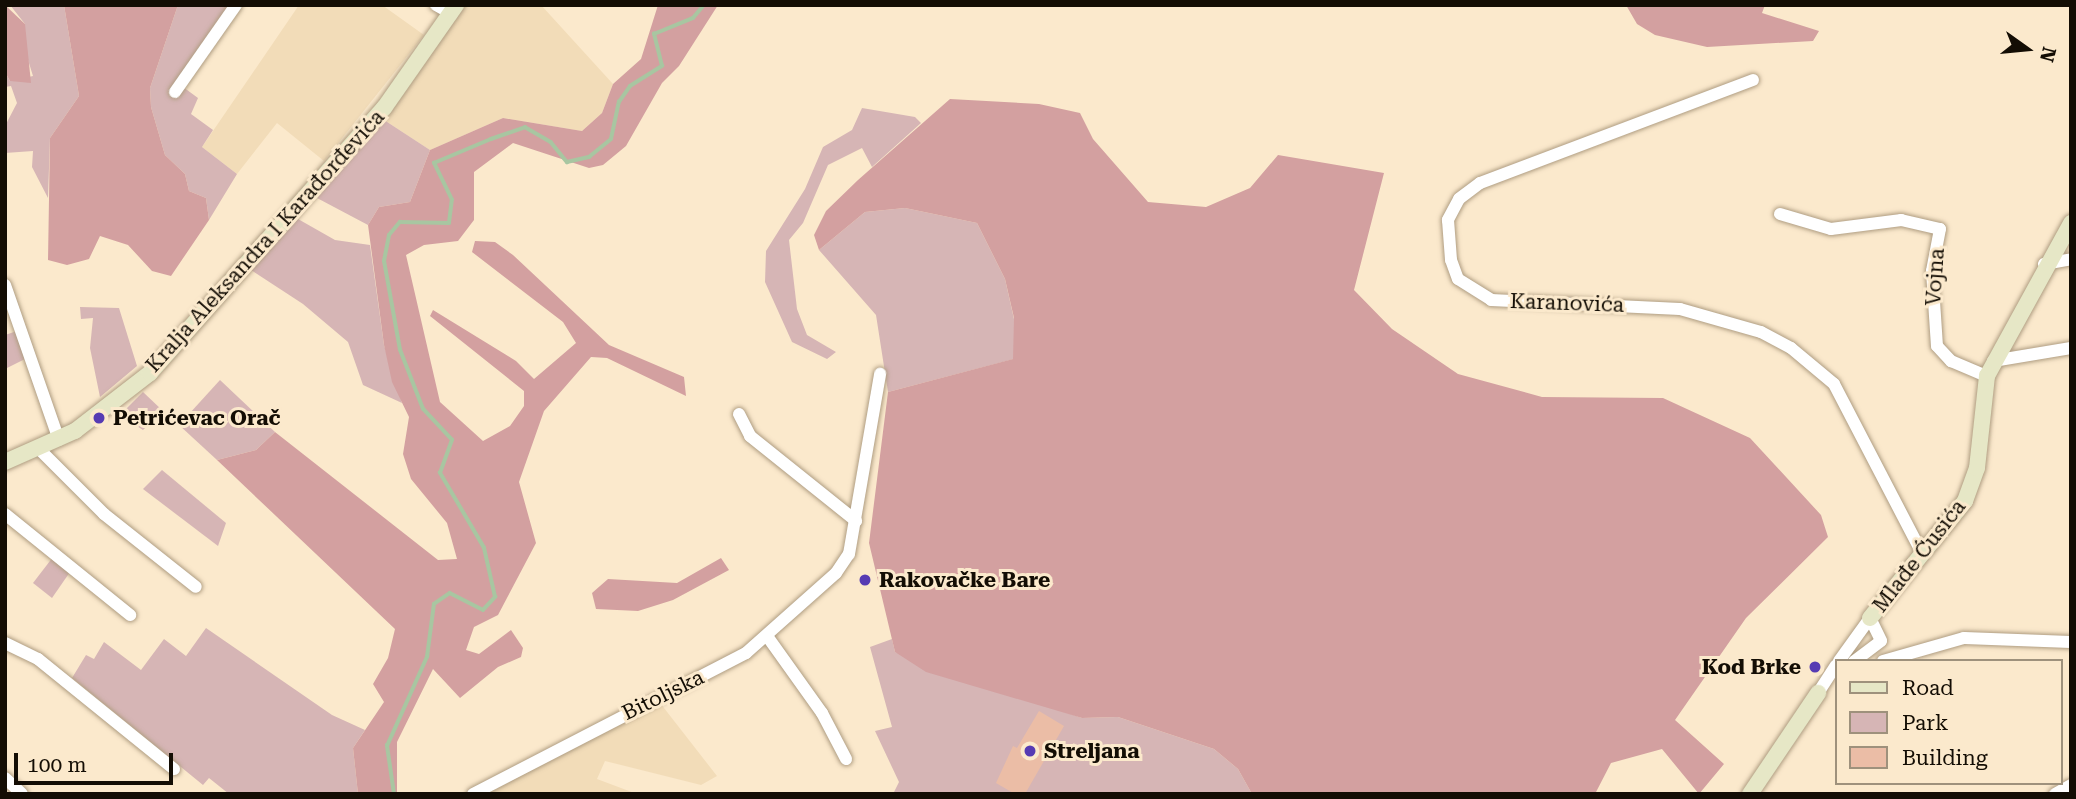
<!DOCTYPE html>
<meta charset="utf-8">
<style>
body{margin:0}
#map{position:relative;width:2076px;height:799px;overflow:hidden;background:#fbe9cc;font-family:"Roboto Serif",serif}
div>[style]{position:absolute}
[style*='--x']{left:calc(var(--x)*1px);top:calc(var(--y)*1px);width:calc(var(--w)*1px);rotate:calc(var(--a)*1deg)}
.built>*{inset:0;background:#f2dcb8}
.green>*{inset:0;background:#d6b5b5}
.forest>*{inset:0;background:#d3a0a0}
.stream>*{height:3.5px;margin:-1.75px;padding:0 1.75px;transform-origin:1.75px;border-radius:1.75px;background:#a8c6a1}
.building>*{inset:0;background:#ebbda6}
.roads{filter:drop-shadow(0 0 2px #af9d82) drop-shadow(0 0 2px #af9d82)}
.street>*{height:12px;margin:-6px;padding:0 6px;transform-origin:6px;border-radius:6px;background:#fff}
.secondary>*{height:16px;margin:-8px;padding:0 8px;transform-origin:8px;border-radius:8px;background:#e6e7c6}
.dots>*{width:19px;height:19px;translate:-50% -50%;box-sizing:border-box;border:4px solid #fbe9cc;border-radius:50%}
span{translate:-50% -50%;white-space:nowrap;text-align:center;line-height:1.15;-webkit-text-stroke:6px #fbe9cc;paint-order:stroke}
.street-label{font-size:21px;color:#130d04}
.poi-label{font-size:21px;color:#130d04;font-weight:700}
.left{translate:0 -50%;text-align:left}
.right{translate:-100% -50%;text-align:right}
.frame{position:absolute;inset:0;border:7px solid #130d04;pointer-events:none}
.legend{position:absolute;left:1835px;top:659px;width:228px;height:126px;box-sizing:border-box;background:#fbe9cc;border:2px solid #9e917c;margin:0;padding:9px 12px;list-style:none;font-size:21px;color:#130d04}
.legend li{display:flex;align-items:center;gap:14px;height:35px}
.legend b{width:35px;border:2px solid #9e917c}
.north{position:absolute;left:1992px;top:14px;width:70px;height:70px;-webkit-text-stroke:5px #fbe9cc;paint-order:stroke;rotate:105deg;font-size:19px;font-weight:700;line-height:28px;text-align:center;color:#130d04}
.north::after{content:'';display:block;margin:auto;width:24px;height:32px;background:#130d04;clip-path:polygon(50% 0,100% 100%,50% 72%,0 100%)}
.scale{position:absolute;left:14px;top:753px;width:159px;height:32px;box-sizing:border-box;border:4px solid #130d04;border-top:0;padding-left:9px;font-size:21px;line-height:24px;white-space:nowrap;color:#130d04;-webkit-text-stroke:5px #fbe9cc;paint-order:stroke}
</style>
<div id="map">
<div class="built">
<i style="clip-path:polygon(299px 5px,382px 5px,424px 35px,324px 161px,277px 123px,237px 174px,202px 147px)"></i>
<i style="clip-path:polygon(462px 5px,541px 5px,613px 84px,602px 113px,582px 131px,503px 118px,430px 150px,381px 118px)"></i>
<i style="clip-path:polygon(657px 699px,717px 776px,701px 785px,605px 761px,597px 779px,637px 794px,488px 794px)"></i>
</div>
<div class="green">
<i style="clip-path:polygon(10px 5px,64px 5px,79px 96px,50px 138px,48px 198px,32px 167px,33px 151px,5px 153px,5px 126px,17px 103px,11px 86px,5px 87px,5px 72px,10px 81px,33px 76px,24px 47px,25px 24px)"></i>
<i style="clip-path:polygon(178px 5px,231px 5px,183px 87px,198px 98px,191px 114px,213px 130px,202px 147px,237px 174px,209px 220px,206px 198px,189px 191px,185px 174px,165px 155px,151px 107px,150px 88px)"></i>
<i style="clip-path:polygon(862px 108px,915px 117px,921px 123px,872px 167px,862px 148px,828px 165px,803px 223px,789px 240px,797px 309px,807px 335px,836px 352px,827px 359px,792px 342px,765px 282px,766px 251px,805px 189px,823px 147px,852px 130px)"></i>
<i style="clip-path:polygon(381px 118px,430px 150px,410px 202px,379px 207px,368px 225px,317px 198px)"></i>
<i style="clip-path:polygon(905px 208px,977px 223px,1005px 279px,1014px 319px,1014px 359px,888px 392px,876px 315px,819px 250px,865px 212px)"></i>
<i style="clip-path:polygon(298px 219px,335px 240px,370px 245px,384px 345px,402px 403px,363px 385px,348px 342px,303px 304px,251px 270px)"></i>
<i style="clip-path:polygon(80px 307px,119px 308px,137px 366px,100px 397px,90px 348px,93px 318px,81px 319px)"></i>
<i style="clip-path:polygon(17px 331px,25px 359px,5px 369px,5px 335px)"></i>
<i style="clip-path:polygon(220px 380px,275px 432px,256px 450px,217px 460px,179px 425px)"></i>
<i style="clip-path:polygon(143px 392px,163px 411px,143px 430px,120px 415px)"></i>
<i style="clip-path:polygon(162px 470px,226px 523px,218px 546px,143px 489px)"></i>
<i style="clip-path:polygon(53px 557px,70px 572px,52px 598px,33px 583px)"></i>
<i style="clip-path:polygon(206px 628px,332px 715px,365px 730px,353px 748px,358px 794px,229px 794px,209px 778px,203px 785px,72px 678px,86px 655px,94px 659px,104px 642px,141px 670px,164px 639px,186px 656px)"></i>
<i style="clip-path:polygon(892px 639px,895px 652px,1082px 718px,1118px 717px,1214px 749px,1238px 769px,1252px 794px,893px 794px,899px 782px,875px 731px,892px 727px,870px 647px)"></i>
</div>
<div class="forest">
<i style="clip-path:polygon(5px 5px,25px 24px,31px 83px,10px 81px,5px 72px)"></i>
<i style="clip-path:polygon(64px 5px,178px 5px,150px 88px,151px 107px,165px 155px,185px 174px,189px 191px,206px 198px,209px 220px,171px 276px,152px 271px,128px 245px,100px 236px,89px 259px,67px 265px,48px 260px,50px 138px,79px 96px)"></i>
<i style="clip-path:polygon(658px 5px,718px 5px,679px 66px,662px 83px,626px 146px,603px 165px,589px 168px,513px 143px,474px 172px,474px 220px,458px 241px,424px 245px,406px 255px,440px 402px,483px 441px,510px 426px,524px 406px,524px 391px,430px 316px,433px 310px,516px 361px,534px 379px,576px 343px,563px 322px,472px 252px,475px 241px,495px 242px,513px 255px,609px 345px,684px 377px,686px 396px,607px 358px,591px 357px,544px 411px,519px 482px,536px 543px,498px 615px,474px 627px,466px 650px,479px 654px,511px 630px,523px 648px,521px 657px,498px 667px,460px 698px,433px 669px,397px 742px,397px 794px,358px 794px,353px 748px,384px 702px,373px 684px,388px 658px,395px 629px,217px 460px,256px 450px,275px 432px,438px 560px,457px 559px,447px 523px,411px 479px,403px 454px,409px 417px,392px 382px,384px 345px,368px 225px,379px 207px,410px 202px,430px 150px,503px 118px,582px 131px,602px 113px,613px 84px,641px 59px)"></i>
<i style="clip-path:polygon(1626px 5px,1765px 5px,1762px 13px,1819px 31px,1813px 41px,1707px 47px,1655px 35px,1637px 24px)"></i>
<i style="clip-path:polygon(950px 99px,1039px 104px,1080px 113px,1093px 139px,1148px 202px,1206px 207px,1250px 188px,1278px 155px,1384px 173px,1354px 290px,1392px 329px,1458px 374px,1542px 397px,1663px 398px,1750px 438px,1821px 515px,1828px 537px,1746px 618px,1675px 720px,1724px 764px,1699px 794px,1662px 749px,1611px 763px,1595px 794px,1252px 794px,1238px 769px,1214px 749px,1118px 717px,1082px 718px,926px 672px,895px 652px,869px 543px,888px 392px,1013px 359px,1014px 318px,1005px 279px,977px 223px,905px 208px,865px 212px,819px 250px,814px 235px,826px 211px,858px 180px)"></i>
<i style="clip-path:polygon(721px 558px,729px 570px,673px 600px,638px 611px,596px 609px,592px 593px,608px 579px,677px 583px)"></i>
</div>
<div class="stream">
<i style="--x:394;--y:794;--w:49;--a:-98.3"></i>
<i style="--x:387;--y:746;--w:98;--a:-65.8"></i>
<i style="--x:427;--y:657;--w:53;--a:-82.5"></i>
<i style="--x:434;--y:604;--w:19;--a:-35"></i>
<i style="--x:450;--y:593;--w:37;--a:27"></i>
<i style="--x:483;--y:610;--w:18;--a:-47"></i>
<i style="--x:495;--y:597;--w:50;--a:-102.7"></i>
<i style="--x:484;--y:548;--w:87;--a:-120.4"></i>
<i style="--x:440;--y:473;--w:35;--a:-70"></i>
<i style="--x:452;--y:440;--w:42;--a:-133.1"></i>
<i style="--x:423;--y:409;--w:63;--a:-111.3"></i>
<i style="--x:400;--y:350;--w:90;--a:-100.2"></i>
<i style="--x:384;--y:261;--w:26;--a:-79"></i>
<i style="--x:389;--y:235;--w:17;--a:-50"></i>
<i style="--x:400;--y:222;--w:49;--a:1.2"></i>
<i style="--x:449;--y:223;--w:23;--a:-83"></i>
<i style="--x:452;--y:200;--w:41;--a:-115.9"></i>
<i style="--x:434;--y:163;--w:62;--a:-22.8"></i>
<i style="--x:491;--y:139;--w:36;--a:-19"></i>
<i style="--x:525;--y:127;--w:30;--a:30"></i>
<i style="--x:551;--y:142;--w:26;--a:51"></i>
<i style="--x:567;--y:162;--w:23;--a:-13"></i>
<i style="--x:589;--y:157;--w:28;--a:-39"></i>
<i style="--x:611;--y:139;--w:38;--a:-78"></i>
<i style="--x:619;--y:102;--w:19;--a:-55"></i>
<i style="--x:630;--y:86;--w:38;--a:-32"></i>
<i style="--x:662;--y:66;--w:33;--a:-104"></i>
<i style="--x:654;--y:34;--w:42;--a:-22.3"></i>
<i style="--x:693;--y:18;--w:17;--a:-50"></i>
</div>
<div class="building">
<i style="clip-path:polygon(1039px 711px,1064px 726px,1025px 794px,1015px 794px,996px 783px,1013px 746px,1017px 748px)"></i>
</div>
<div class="roads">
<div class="street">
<i style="--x:436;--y:5;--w:18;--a:29"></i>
<i style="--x:1753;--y:80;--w:292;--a:159.3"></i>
<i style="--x:1480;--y:183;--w:26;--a:143"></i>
<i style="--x:1459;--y:199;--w:24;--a:118"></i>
<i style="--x:1448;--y:220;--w:40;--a:85.7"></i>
<i style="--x:1451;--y:260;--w:20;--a:70"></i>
<i style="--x:1458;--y:279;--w:39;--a:32"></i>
<i style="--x:1491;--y:300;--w:189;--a:2.7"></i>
<i style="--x:1680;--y:309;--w:84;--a:15.9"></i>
<i style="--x:1761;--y:332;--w:34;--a:28"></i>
<i style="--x:1791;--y:348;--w:56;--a:39.9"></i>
<i style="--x:1834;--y:384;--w:191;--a:62.5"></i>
<i style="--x:175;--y:92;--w:106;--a:-55"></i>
<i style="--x:1780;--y:214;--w:53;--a:16.4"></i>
<i style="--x:1831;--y:229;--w:71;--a:-7.3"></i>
<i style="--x:1901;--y:220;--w:40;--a:13"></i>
<i style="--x:1940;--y:229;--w:43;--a:100.8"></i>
<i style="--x:1932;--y:271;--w:75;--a:86.2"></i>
<i style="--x:1937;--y:346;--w:21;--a:47"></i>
<i style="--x:1951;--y:361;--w:39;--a:23"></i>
<i style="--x:2044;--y:264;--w:27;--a:-10"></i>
<i style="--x:5;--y:285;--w:164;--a:70.8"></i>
<i style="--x:1993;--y:361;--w:79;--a:-9.5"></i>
<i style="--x:739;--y:414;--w:25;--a:63"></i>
<i style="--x:750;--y:436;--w:136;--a:38.7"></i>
<i style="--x:39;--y:449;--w:92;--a:45"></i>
<i style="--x:104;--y:514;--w:117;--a:38.4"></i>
<i style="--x:5;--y:514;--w:161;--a:38.9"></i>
<i style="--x:767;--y:636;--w:95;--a:54.5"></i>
<i style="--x:822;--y:713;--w:52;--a:62.4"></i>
<i style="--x:5;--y:643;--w:37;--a:26"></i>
<i style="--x:38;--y:659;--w:175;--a:39"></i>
<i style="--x:1839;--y:661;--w:53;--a:-54.2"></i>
<i style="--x:1870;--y:618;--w:25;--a:64"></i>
<i style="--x:1881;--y:641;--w:34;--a:143"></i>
<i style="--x:1883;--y:661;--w:84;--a:-15.9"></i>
<i style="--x:1964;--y:638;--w:107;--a:2.1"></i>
<i style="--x:1818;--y:693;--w:33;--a:-57"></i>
<i style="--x:5;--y:778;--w:23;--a:43"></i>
<i style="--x:473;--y:794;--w:307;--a:-27.3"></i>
<i style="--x:746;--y:653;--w:120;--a:-41.6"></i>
<i style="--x:836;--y:573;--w:23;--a:-56"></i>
<i style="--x:849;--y:554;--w:183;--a:-80.2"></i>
<i style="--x:2055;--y:794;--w:18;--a:-29"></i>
</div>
<div class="secondary">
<i style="--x:5;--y:462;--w:77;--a:-23.9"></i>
<i style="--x:75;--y:431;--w:95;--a:-37.7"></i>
<i style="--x:150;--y:373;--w:354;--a:-48.6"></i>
<i style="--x:384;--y:108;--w:126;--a:-55"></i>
<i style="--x:1870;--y:618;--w:151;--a:-50.9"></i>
<i style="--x:1965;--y:501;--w:35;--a:-70"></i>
<i style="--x:1977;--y:468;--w:93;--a:-83.8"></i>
<i style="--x:1987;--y:376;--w:175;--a:-61.2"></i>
<i style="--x:1750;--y:794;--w:122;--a:-56"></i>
</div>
</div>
<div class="dots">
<i style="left:99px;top:418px;background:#563bb3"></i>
<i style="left:865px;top:580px;background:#563bb3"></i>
<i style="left:1815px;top:667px;background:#563bb3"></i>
<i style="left:1030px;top:751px;background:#563bb3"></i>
</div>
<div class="street-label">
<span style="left:265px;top:241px;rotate:-48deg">Kralja Aleksandra I Karađorđevića</span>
<span style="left:1935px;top:277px;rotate:-86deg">Vojna</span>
<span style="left:1567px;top:303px;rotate:2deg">Karanovića</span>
<span style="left:1919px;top:556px;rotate:-52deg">Mlađe Ćusića</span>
<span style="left:663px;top:695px;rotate:-26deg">Bitoljska</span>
</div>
<div class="poi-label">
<span class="left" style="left:113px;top:418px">Petrićevac Orač</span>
<span class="left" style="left:879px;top:580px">Rakovačke Bare</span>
<span class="right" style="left:1801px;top:667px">Kod Brke</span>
<span class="left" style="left:1044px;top:751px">Streljana</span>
</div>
<div class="frame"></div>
<ul class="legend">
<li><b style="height:9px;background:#e6e7c6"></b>Road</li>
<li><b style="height:19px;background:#d6b5b5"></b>Park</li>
<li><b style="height:19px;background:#ebbda6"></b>Building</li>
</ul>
<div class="north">N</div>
<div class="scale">100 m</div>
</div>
